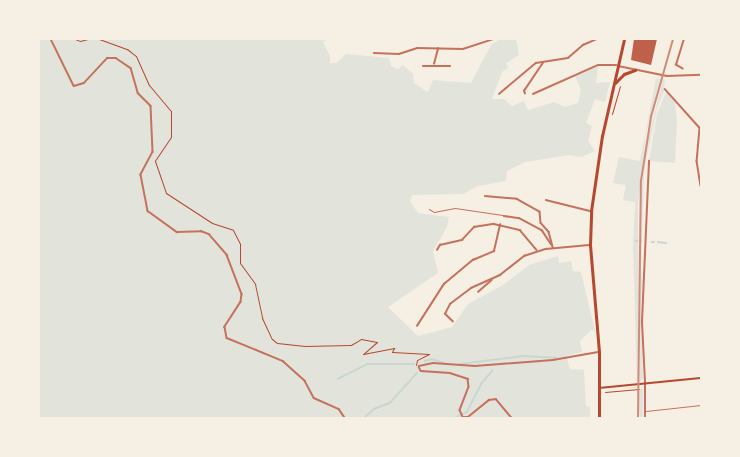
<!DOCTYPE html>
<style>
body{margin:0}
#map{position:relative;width:740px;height:457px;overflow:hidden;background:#f6efe4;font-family:"Public Sans",sans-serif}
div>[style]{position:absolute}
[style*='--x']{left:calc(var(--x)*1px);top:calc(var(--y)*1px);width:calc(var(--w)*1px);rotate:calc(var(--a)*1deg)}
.green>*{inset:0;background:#e2e4dc}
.stream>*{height:1.5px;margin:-0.75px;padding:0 0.75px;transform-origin:0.75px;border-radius:0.75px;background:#c9d6d2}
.building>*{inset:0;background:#bf614a}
.path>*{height:1px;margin:-0.5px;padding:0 0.5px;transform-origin:0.5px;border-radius:0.5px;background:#b5482f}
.service>*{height:1px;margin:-0.5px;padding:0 0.5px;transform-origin:0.5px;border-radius:0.5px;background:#c5725c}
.minor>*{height:1.5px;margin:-0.75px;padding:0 0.75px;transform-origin:0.75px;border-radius:0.75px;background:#c5725c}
.tertiary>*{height:2px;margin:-1px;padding:0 1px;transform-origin:1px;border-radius:1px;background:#c5725c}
.secondary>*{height:2px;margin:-1px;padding:0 1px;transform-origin:1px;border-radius:1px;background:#b5482f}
.primary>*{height:3px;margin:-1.5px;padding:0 1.5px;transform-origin:1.5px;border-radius:1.5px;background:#b5482f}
.rail>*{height:1.5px;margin:-0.75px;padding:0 0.75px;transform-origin:0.75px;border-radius:0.75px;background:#cf8b77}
span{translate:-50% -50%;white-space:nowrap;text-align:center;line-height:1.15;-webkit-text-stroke:4.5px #f6efe4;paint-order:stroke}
.frame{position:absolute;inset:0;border:40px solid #f6efe4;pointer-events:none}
</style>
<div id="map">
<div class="green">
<i style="clip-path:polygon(39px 39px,328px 39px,323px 42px,330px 56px,330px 63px,336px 63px,346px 54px,389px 58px,391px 66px,398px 69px,403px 65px,413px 74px,414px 83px,428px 92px,433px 80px,471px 83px,491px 45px,500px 39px,516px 39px,519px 55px,506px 63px,508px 68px,502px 72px,492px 99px,504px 99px,512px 106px,524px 101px,528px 110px,554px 102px,565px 107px,578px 103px,581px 90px,575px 76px,598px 66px,596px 83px,610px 82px,605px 102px,595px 99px,586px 123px,592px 126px,588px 141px,595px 151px,582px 157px,569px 155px,525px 162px,507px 171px,506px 181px,478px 186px,463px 194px,412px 195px,410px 201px,418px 213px,449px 217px,447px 227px,433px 251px,438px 273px,388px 307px,418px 336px,452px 327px,468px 304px,503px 285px,529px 265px,558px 256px,559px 263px,571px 261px,573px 271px,581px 272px,595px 331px,591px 330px,580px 341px,582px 352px,566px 356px,570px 369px,584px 370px,586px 406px,590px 407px,590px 417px,594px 418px,39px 418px)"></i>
<i style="clip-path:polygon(656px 79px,660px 79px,646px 133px,638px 203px,639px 396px,640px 389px,643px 389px,643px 418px,640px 418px,637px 388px,621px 389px,637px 386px,633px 243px,635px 202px,623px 200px,626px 185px,613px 183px,619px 157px,640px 161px)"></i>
<i style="clip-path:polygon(663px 79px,665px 80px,664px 91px,657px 108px,644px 171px,641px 269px,643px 281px,641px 298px,643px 379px,640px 381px,641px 190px,647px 144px)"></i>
<i style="clip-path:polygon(666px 92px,675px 102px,677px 121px,675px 163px,649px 161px,657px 114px)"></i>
</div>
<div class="stream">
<i style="--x:636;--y:241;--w:1;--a:0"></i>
<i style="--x:640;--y:241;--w:1;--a:0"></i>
<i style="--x:652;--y:242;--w:2;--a:0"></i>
<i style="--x:658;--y:242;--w:8;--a:7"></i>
<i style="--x:425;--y:361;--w:7;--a:-16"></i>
<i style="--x:432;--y:359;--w:13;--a:18"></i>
<i style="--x:460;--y:364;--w:64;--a:-7.2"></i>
<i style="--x:523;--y:356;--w:33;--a:3"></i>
<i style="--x:338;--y:379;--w:34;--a:-27"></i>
<i style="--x:368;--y:364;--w:46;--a:0"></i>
<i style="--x:364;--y:418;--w:13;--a:-42"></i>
<i style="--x:374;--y:409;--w:17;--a:-21"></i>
<i style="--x:390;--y:403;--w:40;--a:-48"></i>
<i style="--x:455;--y:418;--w:13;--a:-27"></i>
<i style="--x:467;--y:412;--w:33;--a:-63"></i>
<i style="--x:482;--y:383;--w:16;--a:-50"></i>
</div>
<div class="building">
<i style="clip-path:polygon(634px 39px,657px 39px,651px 65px,631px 60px)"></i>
</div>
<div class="path">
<i style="--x:75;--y:39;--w:5;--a:22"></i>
<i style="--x:80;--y:41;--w:8;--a:-14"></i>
<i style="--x:99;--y:39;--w:30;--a:20"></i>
<i style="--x:127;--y:49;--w:11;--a:38"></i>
<i style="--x:136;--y:56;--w:32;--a:66"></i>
<i style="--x:149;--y:85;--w:34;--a:50"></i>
<i style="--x:171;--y:111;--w:26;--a:90"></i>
<i style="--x:171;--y:137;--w:29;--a:124"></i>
<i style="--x:155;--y:161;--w:34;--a:71"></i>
<i style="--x:166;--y:193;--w:55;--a:33.1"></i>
<i style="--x:212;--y:223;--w:22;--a:18"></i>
<i style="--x:233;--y:230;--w:16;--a:63"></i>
<i style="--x:240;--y:244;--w:19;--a:90"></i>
<i style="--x:240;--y:263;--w:26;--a:54"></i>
<i style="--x:255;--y:284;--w:35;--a:78"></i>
<i style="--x:262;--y:318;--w:23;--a:65"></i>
<i style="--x:272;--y:339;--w:6;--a:39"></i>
<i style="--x:277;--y:343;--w:28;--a:6"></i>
<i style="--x:305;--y:346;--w:46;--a:-1.2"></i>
<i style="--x:351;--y:345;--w:12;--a:-31"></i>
<i style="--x:361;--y:339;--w:16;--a:11"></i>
<i style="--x:377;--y:342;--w:18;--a:139"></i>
<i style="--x:363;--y:354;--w:32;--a:-11"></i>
<i style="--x:394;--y:348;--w:4;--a:117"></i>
<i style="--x:392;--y:352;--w:37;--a:3"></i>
<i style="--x:429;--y:354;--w:13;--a:153"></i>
<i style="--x:417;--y:360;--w:5;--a:101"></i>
<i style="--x:612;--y:114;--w:29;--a:-74"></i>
<i style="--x:605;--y:392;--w:34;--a:-5"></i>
</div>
<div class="service">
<i style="--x:429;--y:209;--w:6;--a:31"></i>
<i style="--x:434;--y:212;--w:21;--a:-11"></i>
<i style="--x:455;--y:208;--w:48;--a:8.5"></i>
<i style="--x:646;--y:411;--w:55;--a:-6.2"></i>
</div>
<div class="minor">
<i style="--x:51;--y:39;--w:52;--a:63.9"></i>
<i style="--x:74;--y:86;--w:10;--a:-17"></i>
<i style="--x:84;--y:83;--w:34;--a:-47"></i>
<i style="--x:107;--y:58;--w:9;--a:0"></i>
<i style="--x:116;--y:58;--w:18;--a:34"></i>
<i style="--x:131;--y:68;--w:26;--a:74"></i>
<i style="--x:138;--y:93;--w:18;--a:45"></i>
<i style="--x:151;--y:106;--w:46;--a:87.5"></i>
<i style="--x:153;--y:152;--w:26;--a:118"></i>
<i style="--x:141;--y:175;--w:37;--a:79"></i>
<i style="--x:148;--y:211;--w:36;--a:36"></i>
<i style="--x:177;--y:232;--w:24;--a:-2"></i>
<i style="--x:201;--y:231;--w:9;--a:21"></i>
<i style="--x:209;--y:234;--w:28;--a:49"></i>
<i style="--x:227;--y:255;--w:42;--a:69"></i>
<i style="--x:242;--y:294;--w:8;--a:97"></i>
<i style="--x:241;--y:302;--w:30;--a:123"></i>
<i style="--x:225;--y:327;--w:11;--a:80"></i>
<i style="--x:227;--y:338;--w:61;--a:22.3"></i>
<i style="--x:283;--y:361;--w:30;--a:42"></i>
<i style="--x:305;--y:381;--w:19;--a:62"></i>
<i style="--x:314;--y:398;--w:27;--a:24"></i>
<i style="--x:339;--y:409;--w:11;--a:56"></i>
<i style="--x:374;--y:53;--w:25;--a:2"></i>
<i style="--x:399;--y:54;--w:19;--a:-18"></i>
<i style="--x:417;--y:48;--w:46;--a:1.2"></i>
<i style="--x:463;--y:49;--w:33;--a:-18"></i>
<i style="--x:434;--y:64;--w:16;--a:-75"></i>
<i style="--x:423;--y:66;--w:27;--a:0"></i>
<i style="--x:683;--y:69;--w:8;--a:-150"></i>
<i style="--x:676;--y:65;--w:27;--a:-73"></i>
<i style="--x:665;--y:89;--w:52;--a:48.1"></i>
<i style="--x:700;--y:128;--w:33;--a:95"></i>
<i style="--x:697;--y:161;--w:25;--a:81"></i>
<i style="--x:499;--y:94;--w:48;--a:-40"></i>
<i style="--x:536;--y:63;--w:32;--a:-9"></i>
<i style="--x:568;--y:58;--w:20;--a:-41"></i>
<i style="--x:583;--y:45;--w:15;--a:-23"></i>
<i style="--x:525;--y:94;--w:3;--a:-108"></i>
<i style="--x:524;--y:91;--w:34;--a:-56"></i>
<i style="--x:533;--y:94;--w:71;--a:-24"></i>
<i style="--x:598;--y:65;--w:18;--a:0"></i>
<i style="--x:485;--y:196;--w:32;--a:5"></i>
<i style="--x:517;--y:199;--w:26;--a:29"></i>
<i style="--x:540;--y:212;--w:11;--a:85"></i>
<i style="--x:541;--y:223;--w:12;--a:48"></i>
<i style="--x:549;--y:232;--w:16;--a:75"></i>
<i style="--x:546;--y:200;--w:45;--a:14"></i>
<i style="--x:504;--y:216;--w:15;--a:8"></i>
<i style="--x:519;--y:218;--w:26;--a:28"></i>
<i style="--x:542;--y:230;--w:17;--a:57"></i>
<i style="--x:437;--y:250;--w:6;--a:-59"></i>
<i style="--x:440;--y:245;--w:23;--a:-13"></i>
<i style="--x:462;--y:240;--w:18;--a:-47"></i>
<i style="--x:474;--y:227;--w:20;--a:-9"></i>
<i style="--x:494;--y:224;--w:27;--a:13"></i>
<i style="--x:520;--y:230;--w:26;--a:50"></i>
<i style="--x:478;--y:292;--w:18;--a:-41"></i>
<i style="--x:453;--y:322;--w:11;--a:-135"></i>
<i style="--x:445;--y:314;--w:11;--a:-63"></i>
<i style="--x:450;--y:304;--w:26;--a:-37"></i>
<i style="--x:471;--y:288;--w:32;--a:-24"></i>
<i style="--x:500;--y:275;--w:31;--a:-38"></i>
<i style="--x:524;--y:256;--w:23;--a:-18"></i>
<i style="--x:546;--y:249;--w:43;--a:-5.3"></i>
<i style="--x:417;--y:326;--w:50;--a:-57.3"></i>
<i style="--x:444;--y:284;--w:38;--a:-40"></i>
<i style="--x:473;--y:260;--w:23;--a:-23"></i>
<i style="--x:494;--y:251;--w:27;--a:-77"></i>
<i style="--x:419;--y:366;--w:14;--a:-12"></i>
<i style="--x:433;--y:363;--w:42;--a:4.1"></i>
<i style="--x:475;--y:366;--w:78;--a:-4.4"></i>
<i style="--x:553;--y:360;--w:47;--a:-9.9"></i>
<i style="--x:419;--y:367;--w:4;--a:63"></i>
<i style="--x:421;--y:371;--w:29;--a:4"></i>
<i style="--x:450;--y:373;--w:19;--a:18"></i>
<i style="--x:468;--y:379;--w:8;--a:83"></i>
<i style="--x:469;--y:387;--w:25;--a:111"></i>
<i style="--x:460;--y:410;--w:8;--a:67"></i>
<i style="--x:463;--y:417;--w:5;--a:0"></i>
<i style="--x:468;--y:417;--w:27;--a:-39"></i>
<i style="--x:489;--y:400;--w:7;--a:-8"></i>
<i style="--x:496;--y:399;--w:25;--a:50"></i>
<i style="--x:645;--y:382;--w:60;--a:-92.9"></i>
<i style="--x:642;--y:322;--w:161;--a:-87.5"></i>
</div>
<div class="tertiary">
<i style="--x:618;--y:66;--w:50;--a:11.5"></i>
<i style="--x:667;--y:76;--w:34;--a:-2"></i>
<i style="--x:645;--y:383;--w:35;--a:90"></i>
</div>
<div class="secondary">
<i style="--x:599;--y:388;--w:102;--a:-5.6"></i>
</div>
<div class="primary">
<i style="--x:615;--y:83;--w:13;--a:-45"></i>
<i style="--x:624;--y:74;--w:12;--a:-20"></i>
<i style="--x:599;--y:418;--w:66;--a:-90"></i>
<i style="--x:599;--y:352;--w:107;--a:-94.8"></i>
<i style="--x:590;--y:245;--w:34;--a:-88"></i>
<i style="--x:591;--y:211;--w:76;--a:-81.7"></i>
<i style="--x:602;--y:136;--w:99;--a:-77.2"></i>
</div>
<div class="rail">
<i style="--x:638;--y:418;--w:237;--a:-89.3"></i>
<i style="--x:641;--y:181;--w:65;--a:-81.1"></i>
<i style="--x:651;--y:117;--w:81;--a:-74.2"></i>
</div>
<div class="frame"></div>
</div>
